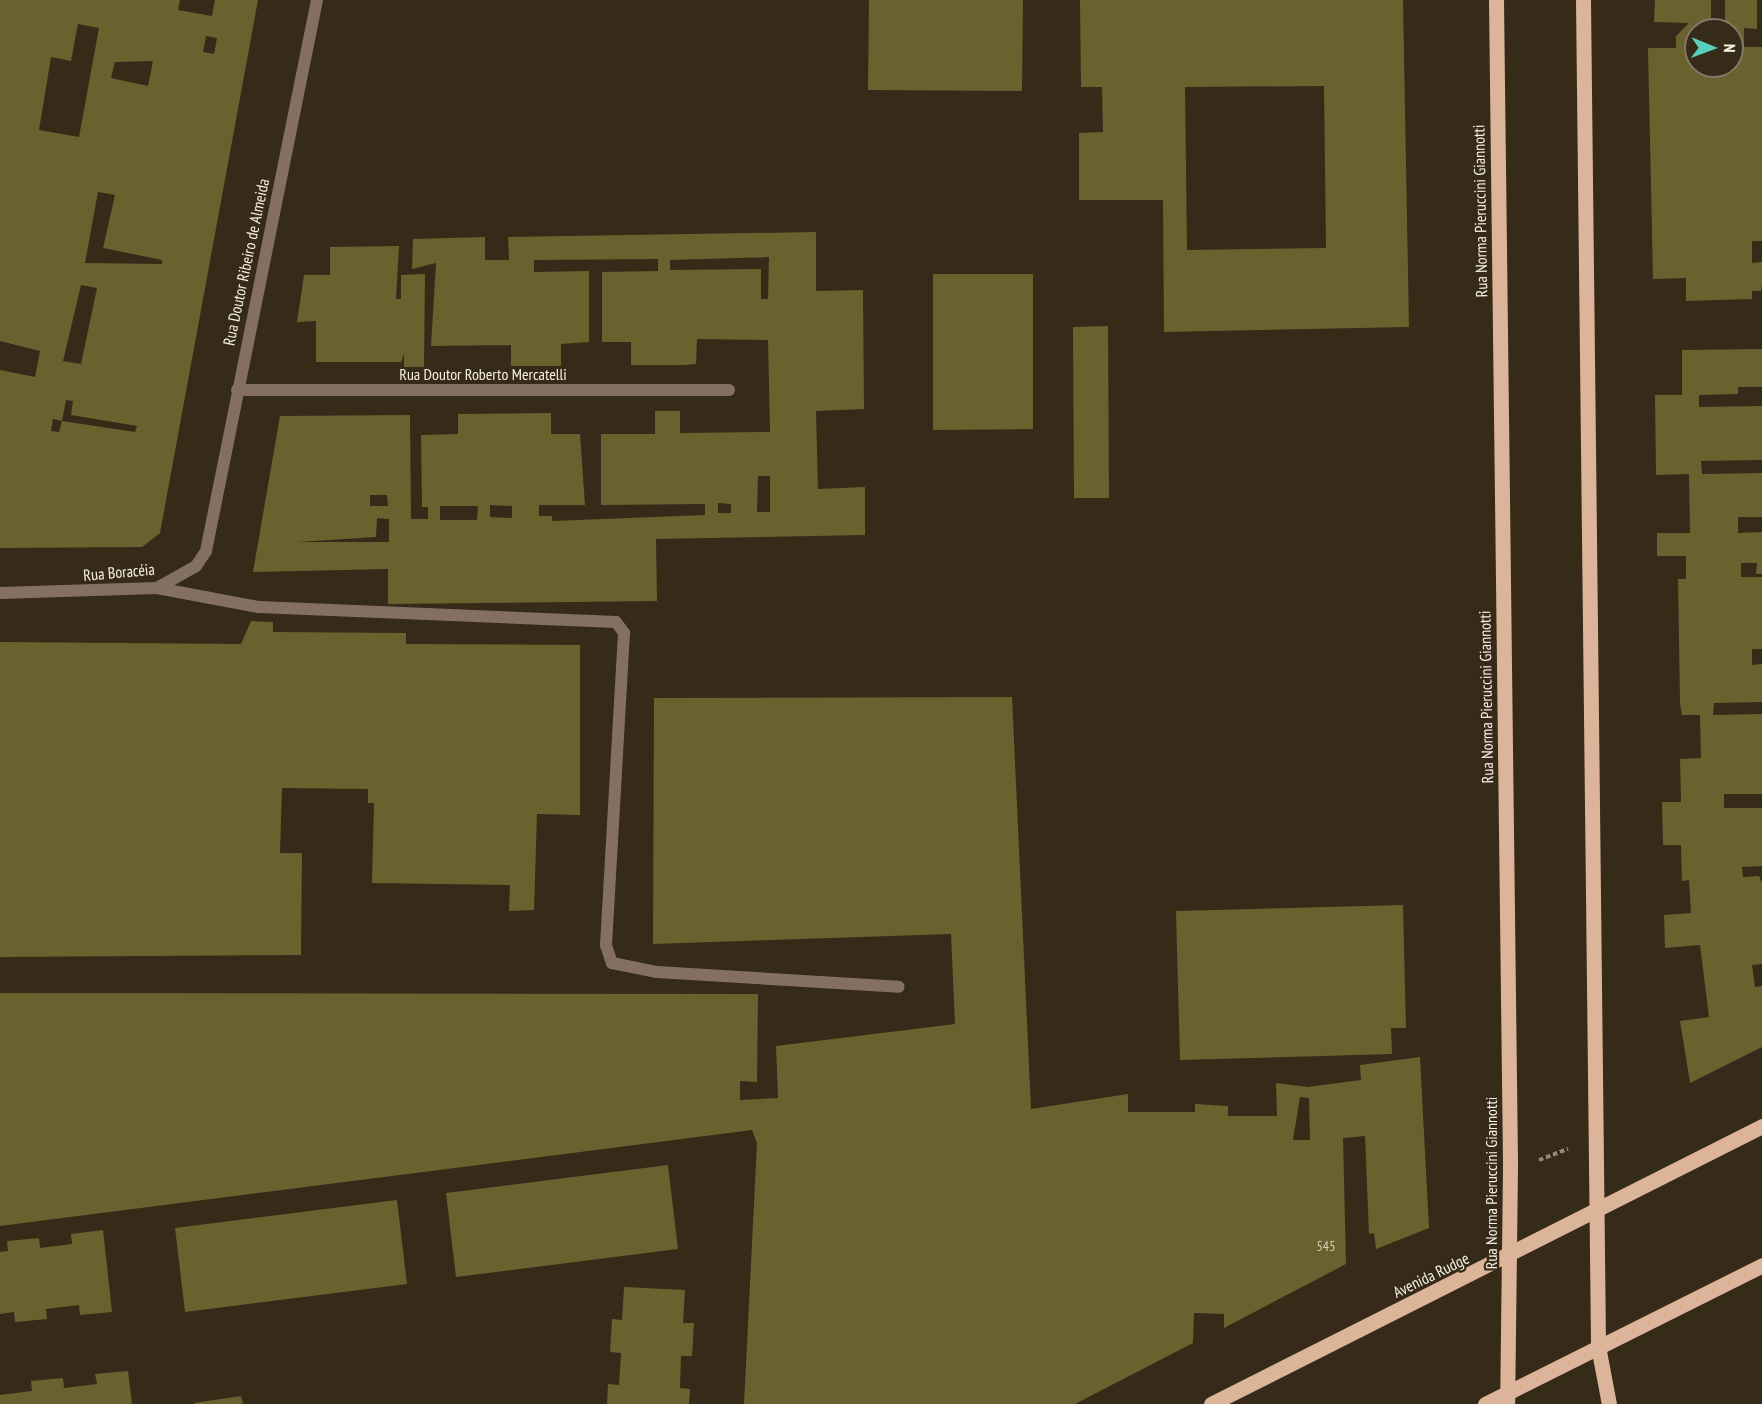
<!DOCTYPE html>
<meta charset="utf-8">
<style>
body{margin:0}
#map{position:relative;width:1762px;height:1404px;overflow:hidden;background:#362a18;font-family:"PT Sans Narrow",sans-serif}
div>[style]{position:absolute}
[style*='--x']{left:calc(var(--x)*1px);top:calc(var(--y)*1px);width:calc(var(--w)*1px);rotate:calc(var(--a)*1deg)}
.building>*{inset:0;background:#6b612f}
.path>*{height:4px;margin-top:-2px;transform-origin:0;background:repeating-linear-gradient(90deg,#93897a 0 4.5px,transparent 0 7.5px)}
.service>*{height:12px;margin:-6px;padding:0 6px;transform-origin:6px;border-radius:6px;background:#847063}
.minor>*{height:12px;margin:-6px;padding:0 6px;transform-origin:6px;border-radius:6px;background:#847063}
.primary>*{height:15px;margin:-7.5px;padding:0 7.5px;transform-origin:7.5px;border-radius:7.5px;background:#dcb499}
span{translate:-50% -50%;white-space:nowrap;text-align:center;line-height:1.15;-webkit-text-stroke:4.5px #362a18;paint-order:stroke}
.number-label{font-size:14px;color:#d4ccb7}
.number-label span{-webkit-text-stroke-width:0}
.street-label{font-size:16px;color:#f7efe4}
.north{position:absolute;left:1684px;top:18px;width:60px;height:60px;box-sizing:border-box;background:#362a18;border:2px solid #83796a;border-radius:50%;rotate:91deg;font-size:16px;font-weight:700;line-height:24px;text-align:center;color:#f7efe4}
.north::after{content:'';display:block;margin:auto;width:21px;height:27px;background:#5acebd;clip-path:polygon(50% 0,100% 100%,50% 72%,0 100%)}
</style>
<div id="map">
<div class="building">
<i style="clip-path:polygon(evenodd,0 0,180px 0,178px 10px,212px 16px,215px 0,258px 0,160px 533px,142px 547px,0 548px,0 370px,35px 377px,40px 351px,0 341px,0 0,78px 24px,99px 28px,79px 137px,39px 130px,51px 57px,71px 61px,78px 24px,0 0,206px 36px,217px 38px,214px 54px,203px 52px,206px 36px,0 0,153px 61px,148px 86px,111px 78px,115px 62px,153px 61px,0 0,98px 192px,115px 195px,103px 248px,162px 260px,162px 264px,85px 263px,98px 192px,0 0,81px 285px,97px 288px,81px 364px,63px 361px,81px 285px,0 0,66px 400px,73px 401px,71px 415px,137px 426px,135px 432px,62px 421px,59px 432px,51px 431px,53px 419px,62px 421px,66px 400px)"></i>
<i style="clip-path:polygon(869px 0,1023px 0,1022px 91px,868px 90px)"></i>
<i style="clip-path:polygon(evenodd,1080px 0,1403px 0,1409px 327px,1164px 332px,1163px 200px,1079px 200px,1079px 133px,1103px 132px,1102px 87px,1081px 87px,1080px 0,1324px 86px,1326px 248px,1187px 250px,1185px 87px,1324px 86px)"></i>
<i style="clip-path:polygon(evenodd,1655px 0,1711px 0,1711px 25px,1725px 25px,1725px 0,1757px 0,1757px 29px,1744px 28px,1744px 47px,1762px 47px,1762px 241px,1752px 241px,1752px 263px,1762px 262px,1762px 284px,1761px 291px,1752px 291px,1752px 299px,1686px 301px,1686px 278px,1653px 279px,1648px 48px,1676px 48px,1676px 36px,1689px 23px,1654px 22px,1655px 0,1696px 30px,1732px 30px,1732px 66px,1696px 66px,1696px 30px)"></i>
<i style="clip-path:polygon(evenodd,816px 232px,816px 291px,863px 290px,864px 409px,816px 411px,818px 489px,865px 487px,865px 535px,656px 539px,657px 601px,388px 604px,388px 569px,253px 572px,280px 416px,410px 415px,411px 519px,428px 519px,428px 507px,422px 507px,421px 435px,458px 434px,458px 414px,551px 413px,551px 434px,580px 434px,585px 505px,539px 505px,539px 516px,552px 516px,552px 521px,705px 515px,705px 504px,601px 505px,601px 434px,655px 434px,655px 411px,680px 411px,680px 433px,770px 432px,768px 340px,697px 339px,696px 364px,684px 365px,631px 365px,631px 342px,602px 342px,602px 272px,658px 271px,658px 259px,534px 260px,534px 272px,589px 271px,589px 342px,561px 344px,561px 366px,511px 366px,511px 345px,431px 346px,436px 263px,412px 269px,413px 239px,485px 237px,485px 260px,509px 260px,508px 237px,816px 232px,769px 257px,768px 299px,761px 299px,761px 269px,670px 270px,670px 260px,769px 257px,816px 232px,758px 476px,770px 476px,770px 512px,757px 512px,758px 476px,816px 232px,370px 495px,387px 495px,388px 506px,370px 506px,370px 495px,816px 232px,718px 503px,731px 504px,731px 513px,718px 513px,718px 503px,816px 232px,490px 505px,512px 506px,512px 518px,490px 517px,490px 505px,816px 232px,440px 506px,478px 506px,477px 520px,440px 520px,440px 506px,816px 232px,377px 518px,389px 519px,389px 542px,297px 542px,376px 537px,377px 518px)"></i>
<i style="clip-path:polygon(399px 246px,396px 299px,401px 299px,401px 275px,425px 274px,424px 367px,404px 367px,404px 354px,401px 362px,316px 362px,316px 321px,297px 322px,304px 275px,330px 275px,330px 247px)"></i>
<i style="clip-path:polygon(933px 274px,1033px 274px,1033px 429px,933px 430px)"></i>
<i style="clip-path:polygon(1108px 326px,1109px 498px,1074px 498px,1073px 327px)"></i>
<i style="clip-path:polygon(1762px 349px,1762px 387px,1738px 387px,1738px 394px,1699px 395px,1699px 407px,1762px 406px,1762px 460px,1701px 461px,1702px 474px,1762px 473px,1762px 517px,1738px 517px,1738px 533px,1762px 532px,1762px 574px,1756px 574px,1757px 563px,1741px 563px,1741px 577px,1762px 577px,1762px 649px,1752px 649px,1752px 665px,1762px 664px,1762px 702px,1714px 703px,1713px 715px,1762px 714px,1762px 794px,1724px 794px,1724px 808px,1762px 808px,1762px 866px,1742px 867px,1743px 877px,1759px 876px,1762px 883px,1762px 964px,1752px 965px,1755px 987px,1762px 986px,1762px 1047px,1690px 1083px,1680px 1021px,1709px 1017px,1700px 945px,1665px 948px,1664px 915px,1691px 913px,1689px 880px,1682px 881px,1681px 845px,1663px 845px,1662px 802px,1681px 802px,1680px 759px,1701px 758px,1700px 715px,1682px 715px,1680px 703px,1678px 579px,1686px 579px,1686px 556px,1657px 556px,1657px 533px,1690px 533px,1689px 474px,1656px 475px,1655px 395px,1682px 395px,1682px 350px)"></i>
<i style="clip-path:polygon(251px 621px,273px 622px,273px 632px,406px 633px,406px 644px,580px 645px,580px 815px,537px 814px,534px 910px,509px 911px,510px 885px,372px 883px,374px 803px,368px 803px,368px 789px,282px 788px,280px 853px,302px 853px,301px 955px,0 957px,0 642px,241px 644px)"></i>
<i style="clip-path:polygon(evenodd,1012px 697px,1031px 1109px,1128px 1094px,1128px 1112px,1195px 1112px,1195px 1104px,1228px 1106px,1228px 1116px,1277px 1116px,1276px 1083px,1308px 1087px,1361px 1080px,1360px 1065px,1420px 1057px,1429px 1228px,1376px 1249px,1374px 1233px,1369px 1234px,1365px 1136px,1343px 1138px,1346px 1264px,1224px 1328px,1224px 1314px,1194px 1313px,1193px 1343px,1075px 1404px,744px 1404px,757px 1143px,752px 1130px,0 1226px,0 993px,758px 994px,757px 1082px,740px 1081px,740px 1100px,778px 1098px,776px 1046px,955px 1024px,951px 934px,653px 944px,654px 698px,1012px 697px,1300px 1097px,1309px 1098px,1310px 1140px,1293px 1140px,1300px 1097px)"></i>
<i style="clip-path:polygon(1403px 905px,1406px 1028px,1391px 1028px,1392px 1054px,1180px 1060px,1176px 911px)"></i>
<i style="clip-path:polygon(668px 1165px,678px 1249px,456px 1277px,446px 1193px)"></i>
<i style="clip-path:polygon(397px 1200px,407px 1284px,185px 1312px,175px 1228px)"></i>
<i style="clip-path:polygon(103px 1230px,112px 1312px,80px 1315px,79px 1305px,46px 1309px,47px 1319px,15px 1322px,14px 1312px,0 1314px,0 1252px,8px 1251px,7px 1241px,39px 1238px,40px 1248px,72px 1244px,71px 1234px)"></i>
<i style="clip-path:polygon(624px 1287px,685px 1290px,683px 1323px,694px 1323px,692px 1356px,681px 1356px,680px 1388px,690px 1389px,689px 1404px,607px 1404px,608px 1384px,619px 1385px,621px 1353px,610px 1352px,612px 1319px,622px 1320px)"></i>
<i style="clip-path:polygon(128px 1371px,132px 1404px,0 1404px,0 1395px,32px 1391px,31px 1381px,63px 1378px,64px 1388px,97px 1384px,95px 1374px)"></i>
<i style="clip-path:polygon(241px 1396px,243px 1404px,194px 1404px,194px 1403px)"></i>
</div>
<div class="path">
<i style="--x:1539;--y:1160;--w:31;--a:-21"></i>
</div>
<div class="service">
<i style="--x:157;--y:588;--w:104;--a:10.6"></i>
<i style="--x:259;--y:607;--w:357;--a:2.4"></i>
<i style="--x:616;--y:622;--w:14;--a:54"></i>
<i style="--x:624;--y:633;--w:313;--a:93.3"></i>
<i style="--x:606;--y:945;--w:19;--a:72"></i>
<i style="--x:612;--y:963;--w:46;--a:11.3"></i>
<i style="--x:657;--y:972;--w:242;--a:3.5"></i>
</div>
<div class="minor">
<i style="--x:237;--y:390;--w:492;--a:0"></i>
<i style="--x:0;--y:593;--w:157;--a:-1.8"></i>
<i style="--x:157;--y:588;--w:45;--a:-29.4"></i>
<i style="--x:196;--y:566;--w:18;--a:-56"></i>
<i style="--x:206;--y:551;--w:562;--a:-78.61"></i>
</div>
<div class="primary">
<i style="--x:1496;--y:0;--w:1168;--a:89.31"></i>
<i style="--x:1510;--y:1168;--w:236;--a:90.7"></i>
<i style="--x:1583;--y:0;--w:1346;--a:89.36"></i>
<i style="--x:1598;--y:1346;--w:59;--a:79.3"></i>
<i style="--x:1211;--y:1404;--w:617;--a:-26.77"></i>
<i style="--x:1485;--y:1404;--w:310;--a:-26.6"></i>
</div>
<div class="number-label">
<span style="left:1326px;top:1246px">545</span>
</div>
<div class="street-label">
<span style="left:1480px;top:211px;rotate:-91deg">Rua Norma Pieruccini Giannotti</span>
<span style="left:246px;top:262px;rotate:-78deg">Rua Doutor Ribeiro de Almeida</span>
<span style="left:483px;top:374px">Rua Doutor Roberto Mercatelli</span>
<span style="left:119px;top:572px;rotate:-5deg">Rua Boracéia</span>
<span style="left:1486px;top:697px;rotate:-91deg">Rua Norma Pieruccini Giannotti</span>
<span style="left:1491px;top:1183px;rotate:-90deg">Rua Norma Pieruccini Giannotti</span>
<span style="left:1431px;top:1275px;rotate:-26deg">Avenida Rudge</span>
</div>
<div class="north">N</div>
</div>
